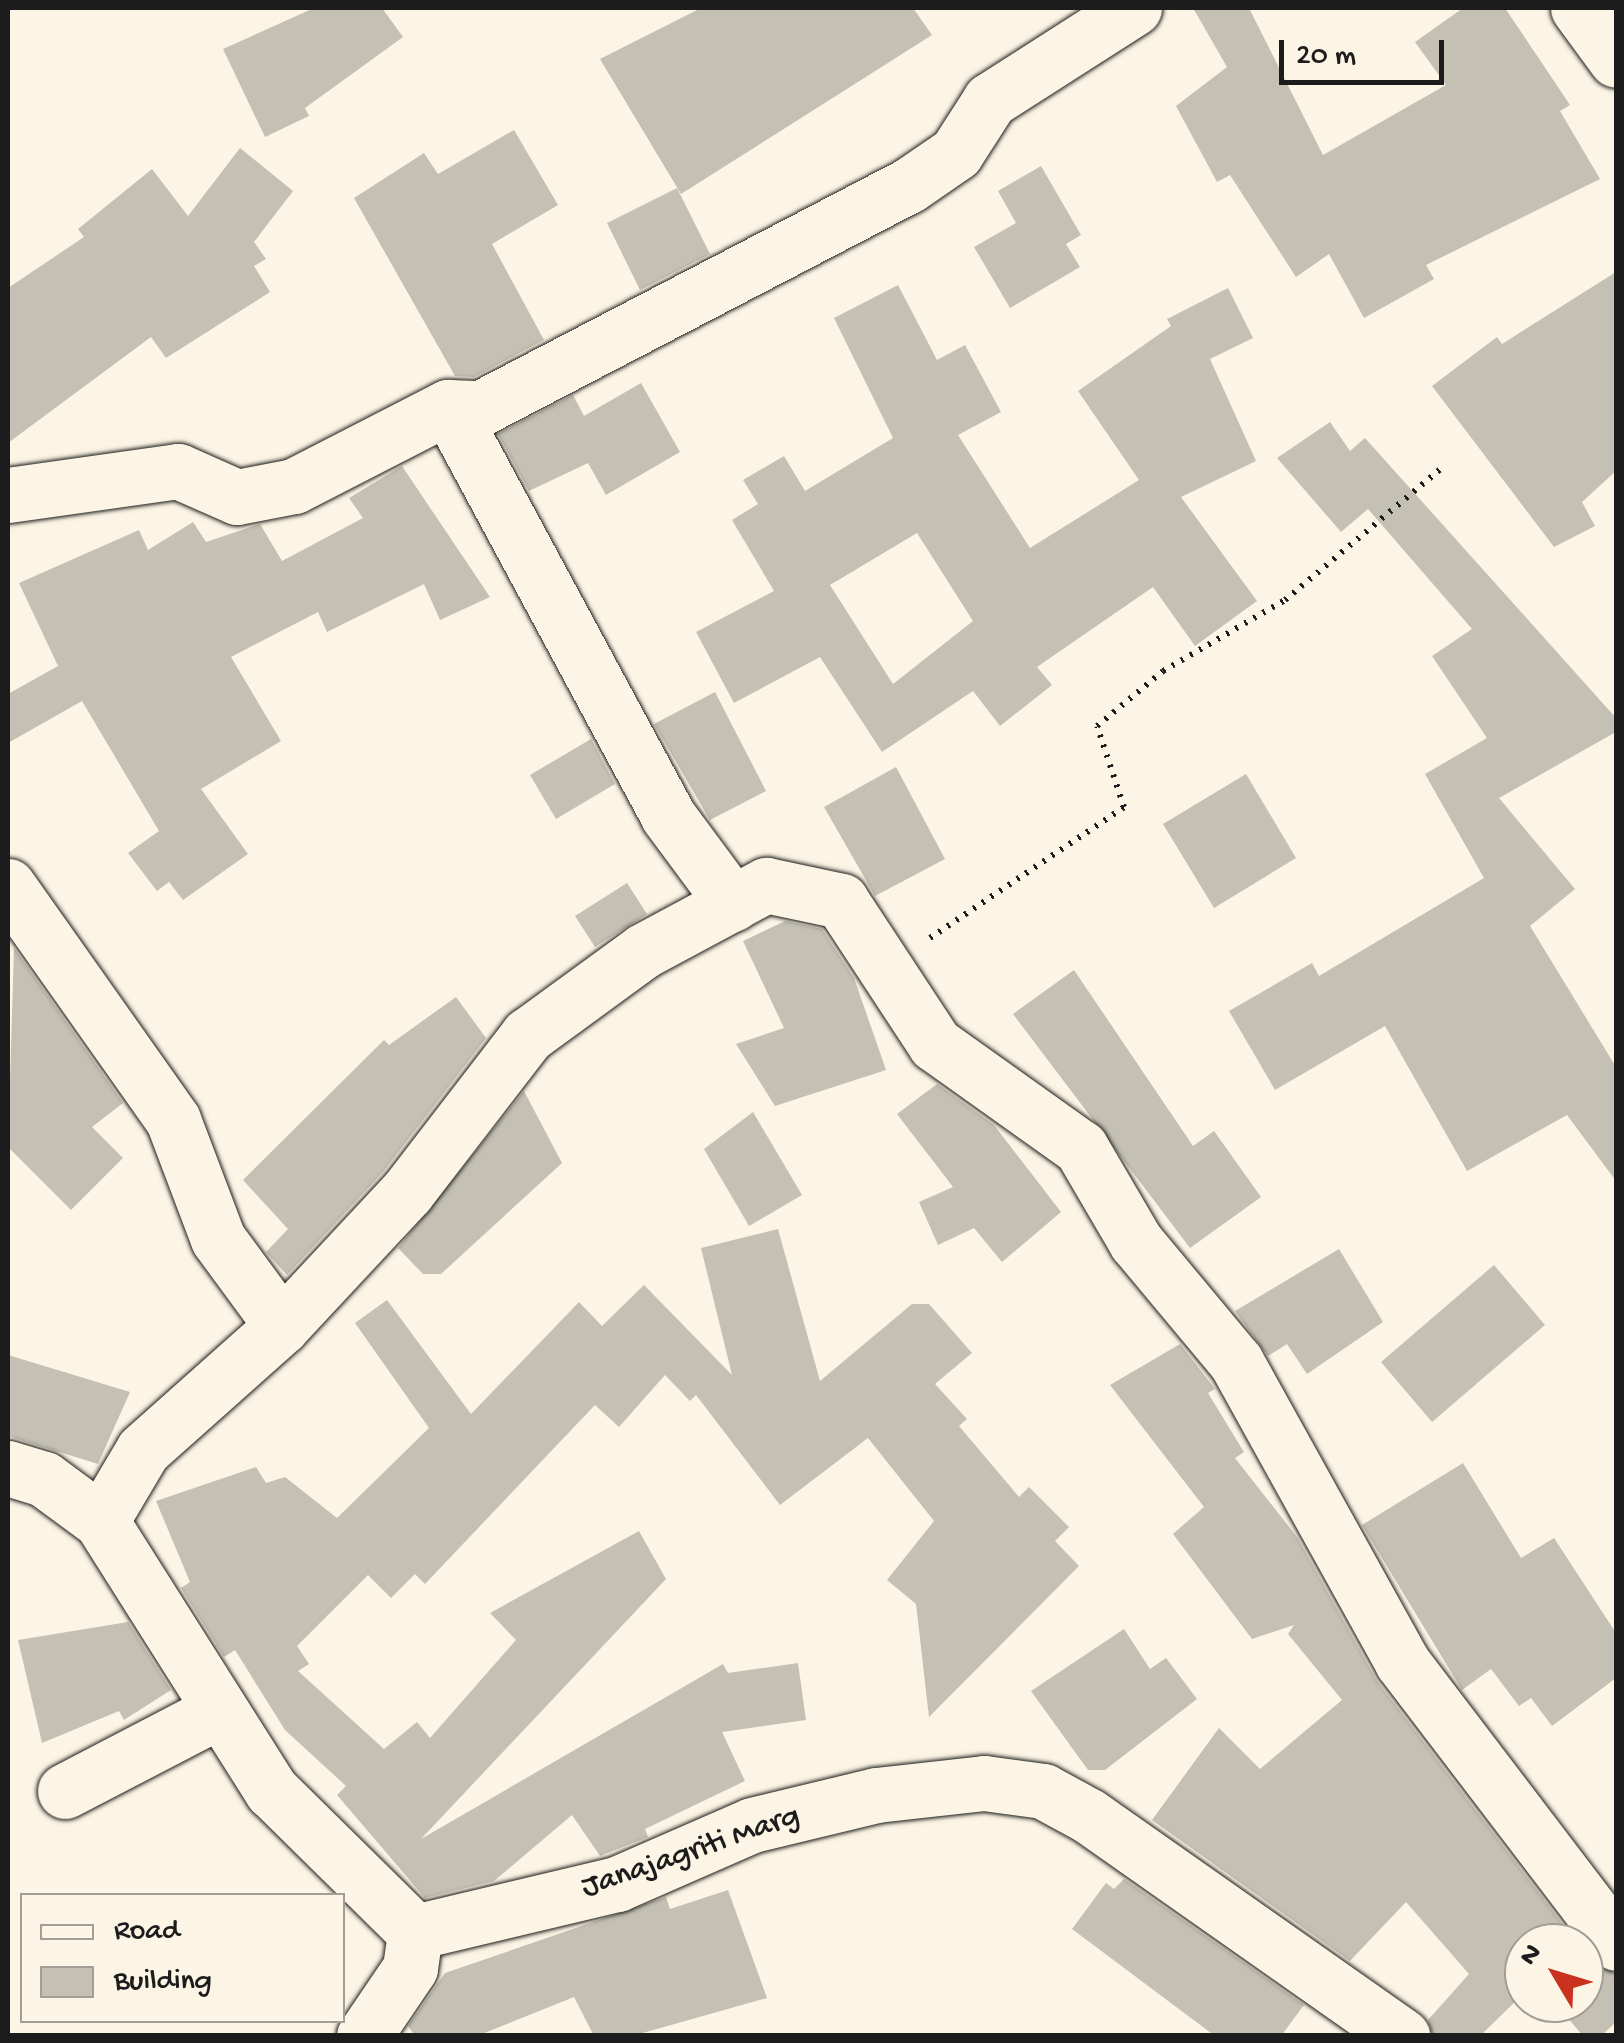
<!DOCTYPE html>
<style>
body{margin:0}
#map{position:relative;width:1624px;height:2043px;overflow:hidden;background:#fcf5e5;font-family:"Gochi Hand",sans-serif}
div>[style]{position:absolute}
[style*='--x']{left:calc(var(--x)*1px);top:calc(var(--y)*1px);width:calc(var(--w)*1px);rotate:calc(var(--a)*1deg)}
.building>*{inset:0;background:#c4c0b3}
.path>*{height:6px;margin-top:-3px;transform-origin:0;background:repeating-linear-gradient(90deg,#1c1c1c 0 2.5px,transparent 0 10.5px)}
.roads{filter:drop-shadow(0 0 2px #1c1c1c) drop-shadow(0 0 2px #1c1c1c)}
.minor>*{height:55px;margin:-27.5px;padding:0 27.5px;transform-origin:27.5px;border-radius:27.5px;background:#fcf5e5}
span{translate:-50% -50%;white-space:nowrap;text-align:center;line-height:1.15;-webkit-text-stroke:8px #fcf5e5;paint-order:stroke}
.street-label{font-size:32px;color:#1c1c1c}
.frame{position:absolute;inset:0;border:10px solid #1c1c1c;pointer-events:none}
.legend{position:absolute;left:20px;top:1893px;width:325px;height:130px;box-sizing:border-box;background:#fcf5e5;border:2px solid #a29e95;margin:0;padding:12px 18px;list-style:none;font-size:30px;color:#1c1c1c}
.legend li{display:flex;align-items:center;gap:20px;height:50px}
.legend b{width:50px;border:2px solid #a29e95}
.north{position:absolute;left:1504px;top:1923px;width:100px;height:100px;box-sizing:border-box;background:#fcf5e5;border:2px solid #a29e95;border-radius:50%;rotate:308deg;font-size:28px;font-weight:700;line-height:40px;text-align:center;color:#1c1c1c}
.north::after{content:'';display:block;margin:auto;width:35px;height:45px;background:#c8321e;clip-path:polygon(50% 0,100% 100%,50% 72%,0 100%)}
.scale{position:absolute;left:1279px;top:40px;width:165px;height:45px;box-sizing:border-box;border:5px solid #1c1c1c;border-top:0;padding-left:12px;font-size:30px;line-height:35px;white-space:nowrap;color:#1c1c1c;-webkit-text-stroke:8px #fcf5e5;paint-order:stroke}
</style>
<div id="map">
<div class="building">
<i style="clip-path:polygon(314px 8px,382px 8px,403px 37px,305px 108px,309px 116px,265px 137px,223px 49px)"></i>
<i style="clip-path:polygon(701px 8px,913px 8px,932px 35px,681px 194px,600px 59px)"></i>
<i style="clip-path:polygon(1193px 8px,1249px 8px,1323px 155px,1446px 85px,1415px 42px,1463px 8px,1505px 8px,1570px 105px,1560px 111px,1600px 179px,1426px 265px,1434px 279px,1364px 318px,1329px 254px,1296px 277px,1230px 175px,1217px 182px,1176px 106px,1227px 67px)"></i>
<i style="clip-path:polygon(514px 130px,558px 205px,492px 244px,544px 340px,474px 377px,455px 376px,354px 198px,424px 153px,438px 174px)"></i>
<i style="clip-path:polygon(240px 148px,293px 191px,254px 242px,266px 259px,254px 266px,270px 292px,166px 358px,151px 337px,8px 443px,8px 288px,84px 237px,78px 229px,152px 169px,188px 216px)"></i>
<i style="clip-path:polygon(1041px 166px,1081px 235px,1066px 244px,1080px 267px,1010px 308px,974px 247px,1016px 223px,998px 191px)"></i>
<i style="clip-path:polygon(677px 188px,710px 254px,640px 290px,607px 223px)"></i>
<i style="clip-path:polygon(1616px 272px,1616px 471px,1582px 502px,1595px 526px,1554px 547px,1432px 386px,1497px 337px,1502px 344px)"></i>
<i style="clip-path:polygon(evenodd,898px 285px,937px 360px,965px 345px,1001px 412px,958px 435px,1030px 548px,1139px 480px,1078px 391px,1171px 326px,1167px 319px,1228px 288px,1253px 338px,1210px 359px,1256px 461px,1181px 497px,1257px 601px,1195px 646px,1153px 587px,1037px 667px,1052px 685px,1000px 726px,973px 691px,882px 752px,820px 657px,734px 703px,696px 632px,774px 591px,732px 520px,758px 504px,743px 480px,784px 456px,805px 491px,893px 438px,834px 318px,898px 285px,917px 533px,973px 621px,893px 684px,830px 585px,917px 533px)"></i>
<i style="clip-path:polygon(641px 383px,680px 452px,606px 495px,588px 463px,529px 491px,498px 434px,573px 395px,584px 416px)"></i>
<i style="clip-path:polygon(1330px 422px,1350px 451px,1365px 438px,1616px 718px,1616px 732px,1499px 798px,1575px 889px,1530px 926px,1616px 1067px,1616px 1181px,1567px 1115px,1467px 1171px,1385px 1026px,1275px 1090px,1229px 1011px,1312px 963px,1319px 976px,1484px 878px,1425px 774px,1487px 738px,1432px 656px,1472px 629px,1368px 509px,1341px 532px,1277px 458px)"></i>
<i style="clip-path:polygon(402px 466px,490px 597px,440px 620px,424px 584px,327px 632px,318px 612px,231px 657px,281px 741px,201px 789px,248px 854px,183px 900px,169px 882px,157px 891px,128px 853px,159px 831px,82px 701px,8px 743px,8px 694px,58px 666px,19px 583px,139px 530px,148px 550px,193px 522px,206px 542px,260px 524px,282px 561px,363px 518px,349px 498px)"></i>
<i style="clip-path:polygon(715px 692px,766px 791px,710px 820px,654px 724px)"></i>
<i style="clip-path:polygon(591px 739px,615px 784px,556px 819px,530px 775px)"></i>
<i style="clip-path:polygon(896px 767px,945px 859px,875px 896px,824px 807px)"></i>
<i style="clip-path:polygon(1246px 774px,1296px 858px,1214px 908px,1163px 824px)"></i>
<i style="clip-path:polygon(627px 883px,647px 914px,595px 947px,575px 916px)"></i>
<i style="clip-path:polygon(785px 921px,822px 929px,854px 978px,886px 1070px,775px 1106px,736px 1044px,784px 1028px,743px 941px)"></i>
<i style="clip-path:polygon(14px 948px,123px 1103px,92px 1127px,123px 1158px,71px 1210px,8px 1147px)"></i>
<i style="clip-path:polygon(1074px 970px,1193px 1146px,1214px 1131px,1261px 1197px,1190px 1248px,1013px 1014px)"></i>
<i style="clip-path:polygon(456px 997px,486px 1038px,383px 1172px,287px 1275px,266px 1252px,288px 1229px,243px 1180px,384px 1040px,389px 1045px)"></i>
<i style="clip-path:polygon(937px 1084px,994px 1125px,1061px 1212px,1002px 1262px,974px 1228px,938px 1245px,919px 1202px,953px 1187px,897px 1114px)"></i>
<i style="clip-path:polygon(524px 1091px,562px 1163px,441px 1274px,423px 1274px,398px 1248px)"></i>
<i style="clip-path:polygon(753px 1112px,802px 1195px,749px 1226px,704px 1149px)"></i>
<i style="clip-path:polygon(778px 1229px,820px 1381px,912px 1304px,929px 1304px,972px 1353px,935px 1384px,967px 1419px,959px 1426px,1019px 1497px,1029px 1487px,1069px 1527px,1055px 1541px,1079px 1566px,929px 1717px,916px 1604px,887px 1580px,934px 1521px,868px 1438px,780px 1505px,696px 1395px,690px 1401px,665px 1375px,619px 1427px,595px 1405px,425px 1584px,415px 1574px,391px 1598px,368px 1575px,297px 1646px,309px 1664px,298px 1671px,384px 1749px,417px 1722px,430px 1738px,516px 1640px,490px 1613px,639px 1531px,666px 1579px,421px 1839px,723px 1664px,728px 1673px,798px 1663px,806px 1720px,722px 1732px,745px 1781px,645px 1829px,648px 1837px,600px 1856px,572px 1815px,494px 1881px,425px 1898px,337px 1795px,346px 1786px,285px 1730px,235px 1650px,224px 1657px,181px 1588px,190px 1582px,156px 1501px,256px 1467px,266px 1483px,285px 1477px,337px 1518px,429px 1428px,355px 1323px,387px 1300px,471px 1414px,579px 1302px,602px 1326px,644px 1285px,732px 1375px,701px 1248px)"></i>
<i style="clip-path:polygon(1339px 1249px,1383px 1322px,1307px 1374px,1287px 1344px,1268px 1356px,1235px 1311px)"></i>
<i style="clip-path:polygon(1494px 1265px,1545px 1325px,1432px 1422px,1381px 1362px)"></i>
<i style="clip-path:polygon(1180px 1344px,1215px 1389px,1208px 1393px,1244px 1452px,1235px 1458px,1297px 1537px,1377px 1681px,1577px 1943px,1524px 1943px,1524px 1993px,1480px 2036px,1433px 2036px,1428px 2020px,1469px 1974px,1406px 1902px,1350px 1961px,1152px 1820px,1219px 1728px,1260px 1769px,1342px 1700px,1288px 1634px,1294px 1625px,1252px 1639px,1173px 1534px,1204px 1507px,1110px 1385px)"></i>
<i style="clip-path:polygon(8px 1355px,130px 1392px,98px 1464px,8px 1436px)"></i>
<i style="clip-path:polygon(1463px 1463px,1521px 1558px,1554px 1538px,1616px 1633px,1616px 1678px,1552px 1726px,1531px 1698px,1519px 1706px,1491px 1669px,1462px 1690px,1362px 1525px)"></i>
<i style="clip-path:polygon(128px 1622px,171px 1690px,124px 1720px,119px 1711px,42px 1743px,18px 1640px)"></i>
<i style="clip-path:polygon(1124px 1629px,1150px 1669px,1166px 1658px,1197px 1699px,1105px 1770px,1088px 1770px,1031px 1691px)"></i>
<i style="clip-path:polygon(1124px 1879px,1304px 2005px,1281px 2036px,1215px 2036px,1072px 1929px,1106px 1883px,1114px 1889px)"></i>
<i style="clip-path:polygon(728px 1890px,767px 1998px,632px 2036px,594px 2036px,574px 1997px,477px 2036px,415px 2036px,408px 2026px,445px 1973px,666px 1897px,670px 1909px)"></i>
<i style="clip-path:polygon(1584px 1953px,1616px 1974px,1616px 2022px,1601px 2036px,1583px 2036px,1555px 2003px,1584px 2003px)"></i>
</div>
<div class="path">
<i style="--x:930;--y:938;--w:234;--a:-34"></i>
<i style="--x:1124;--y:807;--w:85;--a:-108.4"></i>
<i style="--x:1097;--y:726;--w:86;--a:-39.8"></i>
<i style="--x:1163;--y:671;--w:141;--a:-30.2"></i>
<i style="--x:1285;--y:600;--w:207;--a:-40.1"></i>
</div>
<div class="roads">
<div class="minor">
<i style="--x:1578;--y:8;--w:64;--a:53.8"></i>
<i style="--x:448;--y:407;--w:464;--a:61.7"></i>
<i style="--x:668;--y:816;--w:109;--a:53.5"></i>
<i style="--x:8;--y:495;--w:172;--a:-8"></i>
<i style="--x:178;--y:471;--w:64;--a:23.8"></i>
<i style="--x:237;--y:497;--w:58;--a:-10.9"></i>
<i style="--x:294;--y:486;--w:173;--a:-27.2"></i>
<i style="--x:448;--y:407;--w:33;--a:2"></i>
<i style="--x:481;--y:408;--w:481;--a:-27.5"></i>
<i style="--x:908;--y:186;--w:58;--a:-34.5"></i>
<i style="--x:956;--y:153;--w:63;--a:-57.3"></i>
<i style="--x:990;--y:100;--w:171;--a:-32.6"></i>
<i style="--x:8;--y:886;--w:286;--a:54.8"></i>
<i style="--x:173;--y:1120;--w:127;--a:69.3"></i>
<i style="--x:218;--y:1239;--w:108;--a:53.7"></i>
<i style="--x:8;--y:1468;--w:38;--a:17"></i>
<i style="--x:44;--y:1479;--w:71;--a:36.4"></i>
<i style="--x:101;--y:1521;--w:320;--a:57.7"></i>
<i style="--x:272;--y:1791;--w:201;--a:44.6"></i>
<i style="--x:101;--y:1521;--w:82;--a:-59.4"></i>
<i style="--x:143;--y:1450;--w:186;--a:-41.7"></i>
<i style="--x:282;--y:1326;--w:183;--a:-47"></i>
<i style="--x:407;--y:1192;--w:198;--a:-52.4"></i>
<i style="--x:528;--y:1035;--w:142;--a:-36.1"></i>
<i style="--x:643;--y:951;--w:140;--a:-28.2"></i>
<i style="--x:766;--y:885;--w:77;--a:12"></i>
<i style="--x:841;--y:901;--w:171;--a:56.7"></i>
<i style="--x:935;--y:1044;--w:179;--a:35.5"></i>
<i style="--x:1081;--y:1148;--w:109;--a:59.7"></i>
<i style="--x:1136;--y:1242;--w:156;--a:50.2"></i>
<i style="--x:1236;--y:1362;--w:343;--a:61"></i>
<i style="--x:1402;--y:1662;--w:353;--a:52.7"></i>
<i style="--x:65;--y:1791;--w:169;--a:-27.5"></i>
<i style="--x:415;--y:1932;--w:208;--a:-13.4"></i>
<i style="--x:617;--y:1884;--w:147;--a:-23.6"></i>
<i style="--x:752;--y:1825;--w:128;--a:-13.6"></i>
<i style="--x:876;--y:1795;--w:109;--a:-6.3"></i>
<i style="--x:984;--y:1783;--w:60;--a:7.7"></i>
<i style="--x:1043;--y:1791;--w:52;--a:28.5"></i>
<i style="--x:1089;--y:1816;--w:383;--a:35.1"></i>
<i style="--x:364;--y:2036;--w:82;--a:-55.9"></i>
<i style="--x:410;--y:1968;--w:36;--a:-82"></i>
</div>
</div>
<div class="street-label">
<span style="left:691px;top:1853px;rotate:-19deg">Janajagriti Marg</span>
</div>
<div class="frame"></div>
<ul class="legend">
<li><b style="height:12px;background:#fcf5e5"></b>Road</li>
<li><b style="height:28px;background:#c4c0b3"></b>Building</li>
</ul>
<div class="north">N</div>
<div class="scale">20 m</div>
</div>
